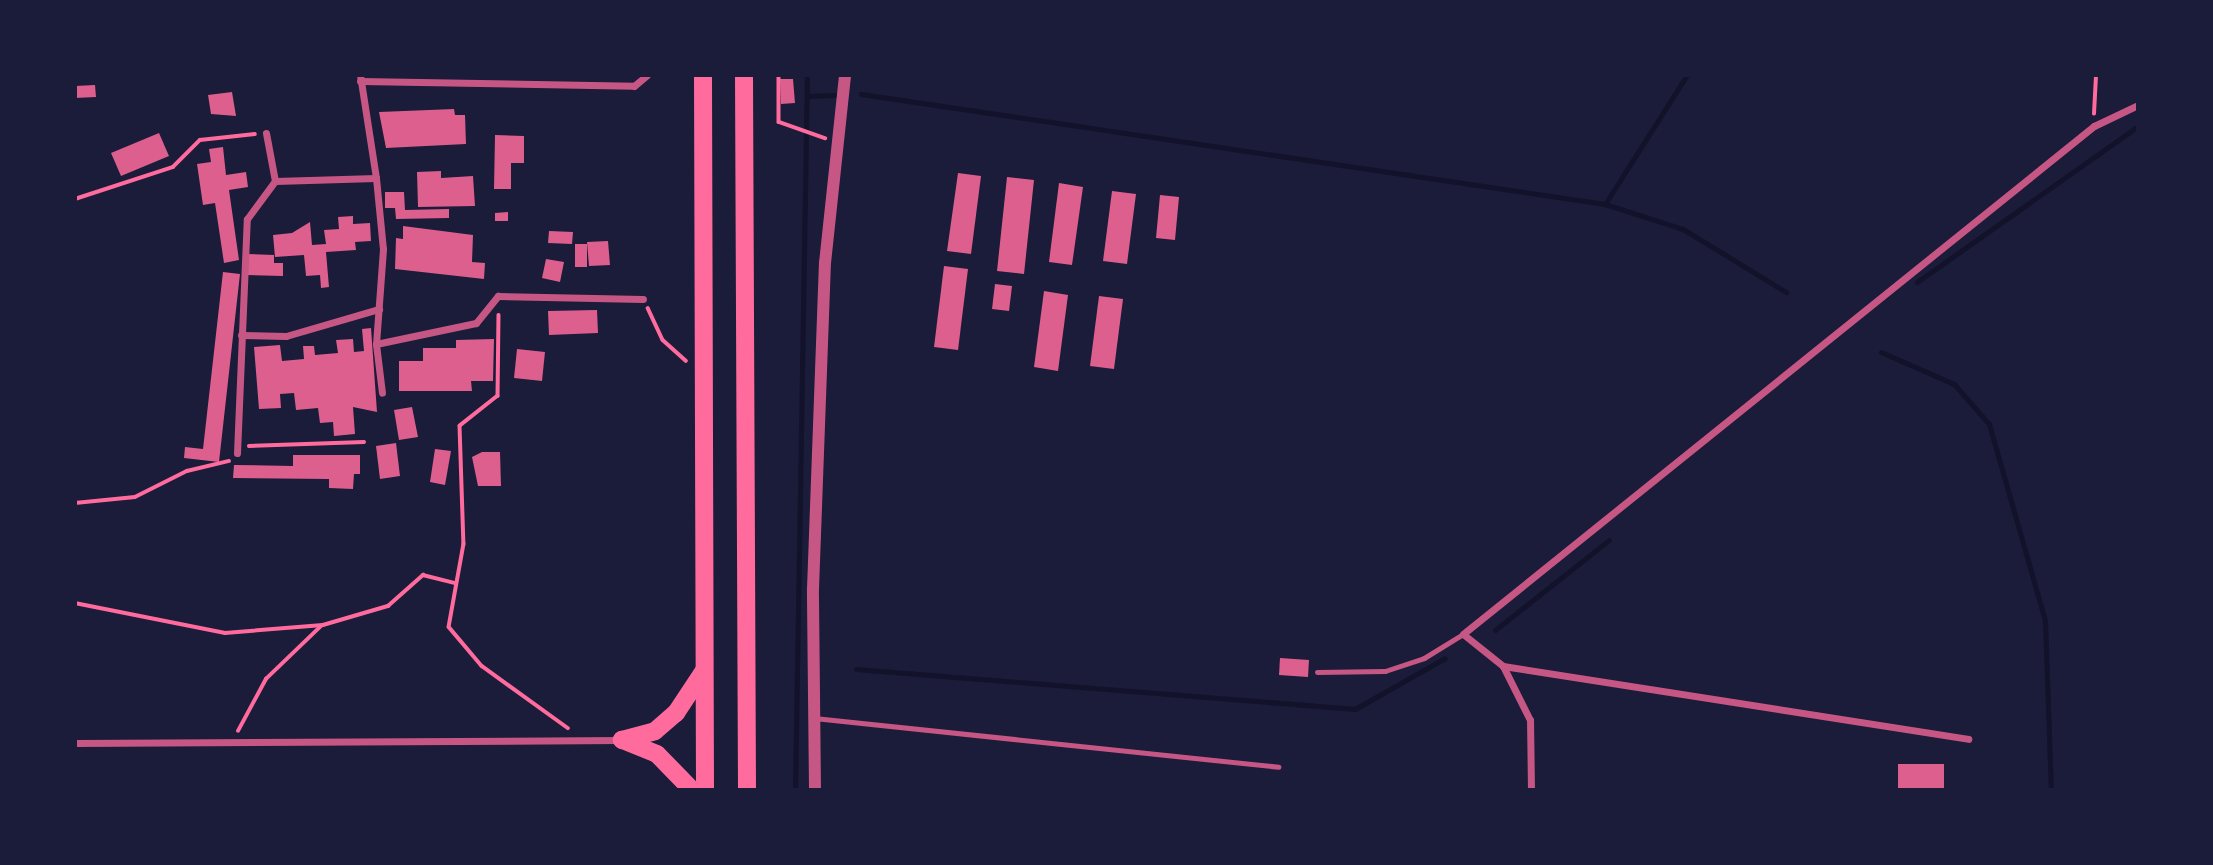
<!DOCTYPE html>
<style>
body{margin:0}
#map{position:relative;width:2213px;height:865px;overflow:hidden;background:#1b1b3a;font-family:"Open Sans",sans-serif}
div>[style]{position:absolute}
[style*='--x']{left:calc(var(--x)*1px);top:calc(var(--y)*1px);width:calc(var(--w)*1px);rotate:calc(var(--a)*1deg)}
.stream>*{height:5px;margin:-2.5px;padding:0 2.5px;transform-origin:2.5px;border-radius:2.5px;background:#12122b}
.building>*{inset:0;background:#dd5f8e}
.path>*{height:3.5px;margin:-1.75px;padding:0 1.75px;transform-origin:1.75px;border-radius:1.75px;background:#ff6b9d}
.service>*{height:5px;margin:-2.5px;padding:0 2.5px;transform-origin:2.5px;border-radius:2.5px;background:#c65784}
.minor>*{height:7px;margin:-3.5px;padding:0 3.5px;transform-origin:3.5px;border-radius:3.5px;background:#c65784}
.tertiary>*{height:12px;margin:-6px;padding:0 6px;transform-origin:6px;border-radius:6px;background:#c65784}
.motorway>*{height:18px;margin:-9px;padding:0 9px;transform-origin:9px;border-radius:9px;background:#ff6b9d}
span{translate:-50% -50%;white-space:nowrap;text-align:center;line-height:1.15;-webkit-text-stroke:5px #1b1b3a;paint-order:stroke}
.frame{position:absolute;inset:0;border:77px solid #1b1b3a;pointer-events:none}
</style>
<div id="map">
<div class="stream">
<i style="--x:861;--y:94;--w:752;--a:8.41"></i>
<i style="--x:1605;--y:204;--w:82;--a:17.8"></i>
<i style="--x:1683;--y:229;--w:121;--a:31.5"></i>
<i style="--x:808;--y:96;--w:27;--a:-2"></i>
<i style="--x:1605;--y:204;--w:153;--a:-57.6"></i>
<i style="--x:1917;--y:282;--w:271;--a:-35.2"></i>
<i style="--x:1881;--y:352;--w:80;--a:23.7"></i>
<i style="--x:1954;--y:384;--w:53;--a:48.8"></i>
<i style="--x:1989;--y:424;--w:205;--a:74.1"></i>
<i style="--x:2045;--y:621;--w:169;--a:88"></i>
<i style="--x:1495;--y:630;--w:145;--a:-38.3"></i>
<i style="--x:856;--y:669;--w:501;--a:4.58"></i>
<i style="--x:1355;--y:709;--w:103;--a:-29.5"></i>
<i style="--x:795;--y:790;--w:715;--a:-89.04"></i>
</div>
<div class="building">
<i style="clip-path:polygon(780px 79px,793px 79px,795px 103px,781px 104px)"></i>
<i style="clip-path:polygon(95px 85px,96px 97px,75px 98px,75px 86px)"></i>
<i style="clip-path:polygon(232px 92px,236px 116px,211px 114px,208px 95px)"></i>
<i style="clip-path:polygon(454px 109px,455px 115px,465px 115px,466px 144px,386px 148px,379px 112px)"></i>
<i style="clip-path:polygon(159px 133px,169px 156px,121px 176px,111px 153px)"></i>
<i style="clip-path:polygon(495px 135px,524px 136px,524px 163px,511px 163px,511px 189px,494px 189px)"></i>
<i style="clip-path:polygon(223px 147px,226px 175px,246px 172px,248px 187px,229px 190px,239px 260px,224px 263px,215px 203px,203px 205px,197px 164px,211px 162px,209px 149px)"></i>
<i style="clip-path:polygon(441px 171px,441px 178px,473px 176px,475px 206px,418px 207px,417px 172px)"></i>
<i style="clip-path:polygon(958px 173px,981px 176px,971px 254px,947px 251px)"></i>
<i style="clip-path:polygon(1007px 177px,1034px 180px,1024px 274px,997px 271px)"></i>
<i style="clip-path:polygon(1059px 183px,1083px 187px,1072px 265px,1049px 262px)"></i>
<i style="clip-path:polygon(1112px 191px,1136px 194px,1127px 264px,1103px 261px)"></i>
<i style="clip-path:polygon(385px 192px,404px 192px,405px 210px,449px 209px,449px 218px,396px 219px,395px 208px,385px 208px)"></i>
<i style="clip-path:polygon(1160px 195px,1179px 197px,1175px 240px,1156px 238px)"></i>
<i style="clip-path:polygon(508px 212px,508px 221px,495px 221px,495px 213px)"></i>
<i style="clip-path:polygon(353px 216px,353px 224px,370px 223px,371px 241px,355px 242px,356px 250px,326px 252px,329px 287px,321px 288px,320px 275px,306px 276px,304px 255px,275px 257px,273px 235px,292px 233px,310px 222px,312px 245px,326px 244px,324px 230px,339px 229px,338px 217px)"></i>
<i style="clip-path:polygon(403px 226px,473px 235px,472px 262px,485px 263px,484px 279px,395px 269px,396px 238px,403px 239px)"></i>
<i style="clip-path:polygon(549px 231px,573px 232px,572px 244px,548px 243px)"></i>
<i style="clip-path:polygon(608px 241px,610px 265px,589px 266px,587px 242px)"></i>
<i style="clip-path:polygon(575px 244px,587px 244px,587px 267px,575px 267px)"></i>
<i style="clip-path:polygon(247px 254px,274px 255px,274px 263px,283px 263px,283px 276px,247px 275px)"></i>
<i style="clip-path:polygon(546px 259px,564px 262px,560px 282px,542px 278px)"></i>
<i style="clip-path:polygon(944px 266px,968px 269px,958px 350px,934px 347px)"></i>
<i style="clip-path:polygon(223px 272px,240px 274px,219px 462px,184px 458px,185px 447px,203px 449px)"></i>
<i style="clip-path:polygon(995px 284px,1012px 286px,1009px 311px,992px 309px)"></i>
<i style="clip-path:polygon(1044px 291px,1068px 295px,1058px 371px,1034px 367px)"></i>
<i style="clip-path:polygon(1099px 296px,1123px 299px,1114px 369px,1090px 366px)"></i>
<i style="clip-path:polygon(597px 310px,598px 333px,549px 335px,548px 311px)"></i>
<i style="clip-path:polygon(371px 328px,377px 412px,353px 407px,355px 434px,334px 436px,333px 422px,320px 423px,318px 408px,296px 410px,294px 393px,280px 394px,281px 408px,259px 409px,254px 347px,280px 345px,282px 361px,304px 359px,303px 346px,314px 346px,315px 355px,338px 353px,336px 340px,353px 339px,354px 352px,364px 351px,362px 329px)"></i>
<i style="clip-path:polygon(494px 339px,493px 381px,471px 381px,472px 391px,399px 391px,399px 361px,423px 361px,423px 348px,456px 348px,456px 340px)"></i>
<i style="clip-path:polygon(517px 349px,545px 352px,542px 381px,514px 378px)"></i>
<i style="clip-path:polygon(412px 407px,418px 437px,399px 440px,394px 410px)"></i>
<i style="clip-path:polygon(396px 443px,400px 476px,380px 479px,376px 446px)"></i>
<i style="clip-path:polygon(435px 449px,451px 451px,445px 485px,430px 482px)"></i>
<i style="clip-path:polygon(482px 452px,500px 452px,501px 486px,478px 486px,472px 457px)"></i>
<i style="clip-path:polygon(293px 455px,360px 455px,360px 474px,354px 474px,353px 489px,329px 488px,329px 479px,233px 478px,234px 465px,293px 466px)"></i>
<i style="clip-path:polygon(1280px 658px,1309px 660px,1308px 677px,1279px 675px)"></i>
<i style="clip-path:polygon(1898px 764px,1944px 764px,1944px 790px,1898px 790px)"></i>
</div>
<div class="path">
<i style="--x:779;--y:75;--w:47;--a:90"></i>
<i style="--x:779;--y:122;--w:49;--a:19.2"></i>
<i style="--x:2094;--y:114;--w:39;--a:-87"></i>
<i style="--x:75;--y:199;--w:103;--a:-18.1"></i>
<i style="--x:173;--y:167;--w:38;--a:-45"></i>
<i style="--x:200;--y:140;--w:55;--a:-6.2"></i>
<i style="--x:648;--y:308;--w:35;--a:65"></i>
<i style="--x:663;--y:340;--w:31;--a:42"></i>
<i style="--x:499;--y:315;--w:81;--a:90.7"></i>
<i style="--x:498;--y:396;--w:48;--a:141.7"></i>
<i style="--x:460;--y:426;--w:118;--a:88.1"></i>
<i style="--x:464;--y:544;--w:84;--a:100.2"></i>
<i style="--x:449;--y:627;--w:51;--a:49.8"></i>
<i style="--x:482;--y:666;--w:106;--a:35.8"></i>
<i style="--x:249;--y:446;--w:115;--a:-2"></i>
<i style="--x:75;--y:503;--w:60;--a:-5.7"></i>
<i style="--x:135;--y:497;--w:58;--a:-26.6"></i>
<i style="--x:187;--y:471;--w:43;--a:-13.4"></i>
<i style="--x:75;--y:603;--w:153;--a:11.3"></i>
<i style="--x:225;--y:633;--w:98;--a:-4.7"></i>
<i style="--x:323;--y:625;--w:68;--a:-16.3"></i>
<i style="--x:388;--y:606;--w:47;--a:-41.5"></i>
<i style="--x:423;--y:575;--w:33;--a:14"></i>
<i style="--x:238;--y:731;--w:59;--a:-61.7"></i>
<i style="--x:266;--y:679;--w:76;--a:-43.9"></i>
</div>
<div class="service">
<i style="--x:1317;--y:672;--w:68;--a:-0.8"></i>
<i style="--x:1385;--y:671;--w:41;--a:-18.4"></i>
<i style="--x:1424;--y:658;--w:46;--a:-31.6"></i>
<i style="--x:814;--y:718;--w:467;--a:6"></i>
</div>
<div class="minor">
<i style="--x:360;--y:81;--w:274;--a:1"></i>
<i style="--x:634;--y:86;--w:17;--a:-40"></i>
<i style="--x:266;--y:133;--w:49;--a:79.4"></i>
<i style="--x:275;--y:181;--w:101;--a:-1.7"></i>
<i style="--x:376;--y:178;--w:104;--a:-98.8"></i>
<i style="--x:376;--y:178;--w:71;--a:84.4"></i>
<i style="--x:383;--y:249;--w:95;--a:94.2"></i>
<i style="--x:376;--y:344;--w:49;--a:83"></i>
<i style="--x:241;--y:335;--w:45;--a:1.3"></i>
<i style="--x:286;--y:336;--w:97;--a:-16.2"></i>
<i style="--x:376;--y:344;--w:102;--a:-11.9"></i>
<i style="--x:476;--y:323;--w:35;--a:-51"></i>
<i style="--x:498;--y:296;--w:145;--a:1.2"></i>
<i style="--x:237;--y:453;--w:234;--a:-87.6"></i>
<i style="--x:247;--y:219;--w:47;--a:-53.6"></i>
<i style="--x:1503;--y:666;--w:471;--a:8.9"></i>
<i style="--x:75;--y:743;--w:546;--a:-0.31"></i>
<i style="--x:1531;--y:790;--w:70;--a:-90.8"></i>
<i style="--x:1530;--y:720;--w:60;--a:-116.6"></i>
<i style="--x:1503;--y:666;--w:51;--a:-141.3"></i>
<i style="--x:1463;--y:634;--w:810;--a:-38.84"></i>
<i style="--x:2094;--y:126;--w:49;--a:-25.5"></i>
</div>
<div class="tertiary">
<i style="--x:815;--y:790;--w:201;--a:-90.6"></i>
<i style="--x:813;--y:589;--w:326;--a:-87.9"></i>
<i style="--x:825;--y:263;--w:189;--a:-83.9"></i>
</div>
<div class="motorway">
<i style="--x:703;--y:75;--w:715;--a:89.84"></i>
<i style="--x:744;--y:75;--w:715;--a:89.76"></i>
<i style="--x:692;--y:790;--w:50;--a:-134.2"></i>
<i style="--x:657;--y:754;--w:38;--a:-158"></i>
<i style="--x:622;--y:740;--w:34;--a:-15"></i>
<i style="--x:655;--y:731;--w:28;--a:-41"></i>
<i style="--x:676;--y:713;--w:49;--a:-56.6"></i>
</div>
<div class="frame"></div>
</div>
